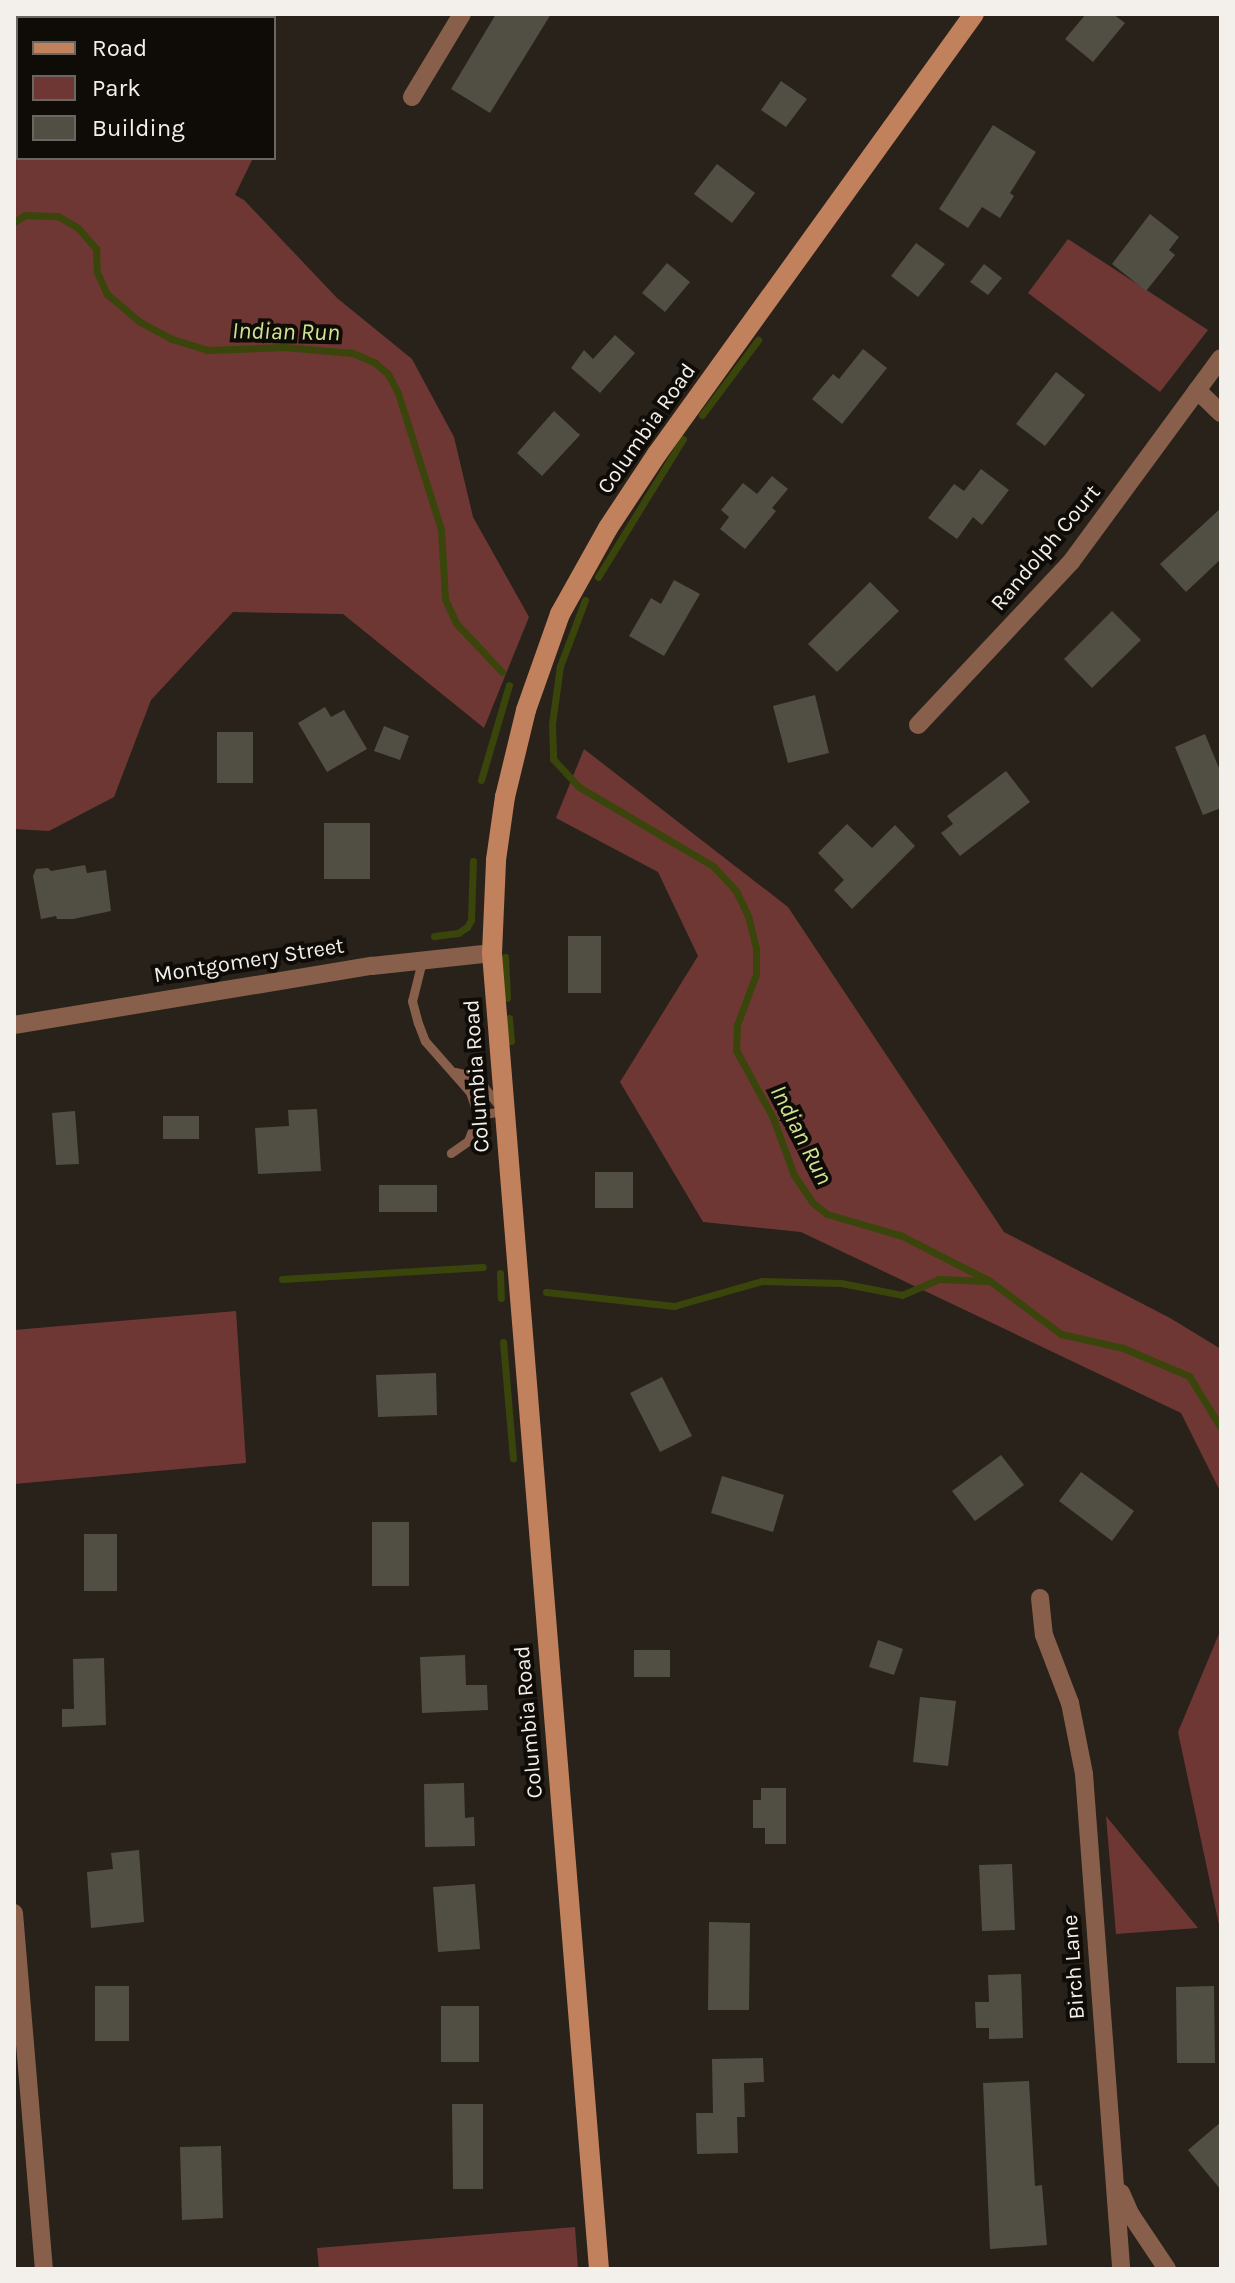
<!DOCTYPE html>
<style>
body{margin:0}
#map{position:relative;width:1235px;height:2283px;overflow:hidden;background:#28221a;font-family:Karla,sans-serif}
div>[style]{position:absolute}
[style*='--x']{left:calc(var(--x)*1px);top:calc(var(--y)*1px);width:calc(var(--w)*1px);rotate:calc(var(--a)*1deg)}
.green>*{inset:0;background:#6e3733}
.stream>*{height:7px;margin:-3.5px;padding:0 3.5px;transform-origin:3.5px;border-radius:3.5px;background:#3a450b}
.building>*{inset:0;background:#514f44}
.lane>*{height:9px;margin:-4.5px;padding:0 4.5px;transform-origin:4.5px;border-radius:4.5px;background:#885f4a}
.street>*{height:18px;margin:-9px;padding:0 9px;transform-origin:9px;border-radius:9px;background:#885f4a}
.secondary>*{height:20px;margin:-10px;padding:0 10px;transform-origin:10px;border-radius:10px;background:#c2815d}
span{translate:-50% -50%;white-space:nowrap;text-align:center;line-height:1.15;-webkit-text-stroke:8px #0f0c08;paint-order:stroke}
.street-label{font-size:22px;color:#f3efea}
.water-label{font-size:24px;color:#d0e491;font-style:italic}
.frame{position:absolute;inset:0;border:16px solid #f3efea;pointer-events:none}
.legend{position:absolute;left:16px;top:16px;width:260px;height:144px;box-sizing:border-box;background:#0f0c08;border:2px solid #6a6762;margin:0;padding:10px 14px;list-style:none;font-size:24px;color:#f3efea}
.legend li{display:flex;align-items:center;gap:16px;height:40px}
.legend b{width:40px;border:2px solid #6a6762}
</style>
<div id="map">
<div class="green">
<i style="clip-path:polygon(14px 21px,18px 22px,18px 158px,253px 158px,235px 195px,244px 200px,337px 298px,412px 359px,454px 437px,473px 517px,529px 617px,484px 728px,343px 614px,233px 612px,151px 700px,114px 797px,49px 831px,14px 829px)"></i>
<i style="clip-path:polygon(1068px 239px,1208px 330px,1160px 392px,1028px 293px)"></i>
<i style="clip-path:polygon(584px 749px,788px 907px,1004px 1232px,1170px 1318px,1221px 1349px,1221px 1493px,1181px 1413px,801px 1232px,703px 1222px,620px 1082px,698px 956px,658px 872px,556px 818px)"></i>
<i style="clip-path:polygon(236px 1311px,246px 1463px,14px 1484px,14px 1330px)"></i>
<i style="clip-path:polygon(1221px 1629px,1221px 1934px,1178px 1732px)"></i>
<i style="clip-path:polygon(1106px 1816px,1198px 1928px,1116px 1934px)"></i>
<i style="clip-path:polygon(575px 2227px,578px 2269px,319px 2269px,317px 2248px)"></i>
</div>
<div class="stream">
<i style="--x:14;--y:222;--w:13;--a:-32"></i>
<i style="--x:25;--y:215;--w:33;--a:2"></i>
<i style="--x:58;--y:216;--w:23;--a:31"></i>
<i style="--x:78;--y:228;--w:28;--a:49"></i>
<i style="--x:96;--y:249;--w:23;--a:88"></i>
<i style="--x:97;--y:272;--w:24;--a:66"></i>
<i style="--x:107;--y:294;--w:43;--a:40.3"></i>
<i style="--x:140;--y:322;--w:36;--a:28"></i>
<i style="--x:172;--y:339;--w:37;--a:17"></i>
<i style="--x:207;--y:350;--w:77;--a:-2.2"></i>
<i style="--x:284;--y:347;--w:69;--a:5"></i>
<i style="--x:353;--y:353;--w:24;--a:24"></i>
<i style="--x:375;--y:363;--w:17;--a:40"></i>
<i style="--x:388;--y:374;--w:21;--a:62"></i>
<i style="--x:398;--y:393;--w:143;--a:72.5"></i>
<i style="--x:441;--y:529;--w:70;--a:86.7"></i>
<i style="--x:445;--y:599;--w:26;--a:65"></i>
<i style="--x:456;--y:623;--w:67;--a:46.8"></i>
<i style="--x:702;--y:415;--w:94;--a:-53.3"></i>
<i style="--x:598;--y:577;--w:162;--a:-58.4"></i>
<i style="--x:585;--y:600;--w:71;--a:110.7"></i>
<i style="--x:560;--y:666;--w:59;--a:97.9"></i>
<i style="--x:552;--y:724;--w:35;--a:88"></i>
<i style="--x:553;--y:759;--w:38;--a:47"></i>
<i style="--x:579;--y:787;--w:156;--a:30.5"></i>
<i style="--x:713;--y:866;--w:34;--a:47"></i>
<i style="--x:736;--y:891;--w:28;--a:64"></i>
<i style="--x:748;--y:916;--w:34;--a:76"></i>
<i style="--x:756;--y:949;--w:25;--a:90"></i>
<i style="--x:756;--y:974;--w:54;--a:110.4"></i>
<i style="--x:737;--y:1025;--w:25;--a:92"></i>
<i style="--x:736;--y:1050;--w:77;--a:61.4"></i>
<i style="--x:773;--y:1118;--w:61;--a:69.8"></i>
<i style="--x:794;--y:1175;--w:32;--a:56"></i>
<i style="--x:812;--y:1202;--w:19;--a:39"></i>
<i style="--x:827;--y:1214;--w:78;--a:16.3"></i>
<i style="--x:902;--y:1236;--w:99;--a:27.1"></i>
<i style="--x:990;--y:1281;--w:89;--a:36.7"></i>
<i style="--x:1061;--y:1334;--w:64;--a:12.7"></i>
<i style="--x:1123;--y:1348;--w:72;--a:23"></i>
<i style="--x:1189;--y:1376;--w:61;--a:58.4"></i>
<i style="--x:481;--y:780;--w:99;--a:-73.6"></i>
<i style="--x:434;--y:936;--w:24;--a:-7"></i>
<i style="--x:458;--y:933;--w:11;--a:-34"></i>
<i style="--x:467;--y:927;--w:8;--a:-60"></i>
<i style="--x:471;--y:920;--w:59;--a:-88.1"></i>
<i style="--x:505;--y:957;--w:41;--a:87.2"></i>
<i style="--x:509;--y:1018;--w:23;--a:85"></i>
<i style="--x:500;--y:1273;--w:25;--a:88"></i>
<i style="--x:282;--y:1279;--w:201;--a:-3.4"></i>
<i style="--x:546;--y:1292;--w:129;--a:6.2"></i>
<i style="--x:674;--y:1306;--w:91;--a:-15.9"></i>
<i style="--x:762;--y:1281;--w:79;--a:1.5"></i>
<i style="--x:841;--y:1283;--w:62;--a:11.1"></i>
<i style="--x:902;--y:1295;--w:40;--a:-23.4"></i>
<i style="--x:939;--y:1279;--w:48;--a:2.4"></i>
<i style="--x:503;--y:1342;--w:117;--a:85.1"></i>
</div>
<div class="building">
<i style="clip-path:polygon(496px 14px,551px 14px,490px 113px,451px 89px)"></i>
<i style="clip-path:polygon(1086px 14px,1113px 14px,1125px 23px,1093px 62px,1065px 39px)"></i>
<i style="clip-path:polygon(781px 81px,807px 99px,786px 127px,761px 110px)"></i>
<i style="clip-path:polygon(993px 125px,1036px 152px,1010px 193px,1014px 196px,1000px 218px,982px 207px,968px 228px,939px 209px)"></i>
<i style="clip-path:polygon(717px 164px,755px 193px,732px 223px,694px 194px)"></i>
<i style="clip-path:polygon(1150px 214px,1179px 237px,1169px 250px,1175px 255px,1146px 291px,1112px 264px)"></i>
<i style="clip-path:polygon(916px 243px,945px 264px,918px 297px,891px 276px)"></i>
<i style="clip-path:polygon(667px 263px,690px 282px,665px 312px,642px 293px)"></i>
<i style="clip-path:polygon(984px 264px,1002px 278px,988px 295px,970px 282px)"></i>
<i style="clip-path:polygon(615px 335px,635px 353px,600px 393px,571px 368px,584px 350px,593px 359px)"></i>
<i style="clip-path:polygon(863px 349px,887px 368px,842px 424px,812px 399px,833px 374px,839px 379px)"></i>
<i style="clip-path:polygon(1056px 372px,1085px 395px,1045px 446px,1016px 424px)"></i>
<i style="clip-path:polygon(554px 411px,580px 435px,542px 476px,517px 453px)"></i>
<i style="clip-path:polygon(981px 469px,1009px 490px,982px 525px,973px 517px,957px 539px,928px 518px,954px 484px,964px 491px)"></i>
<i style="clip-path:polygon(772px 476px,788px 489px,772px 508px,776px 511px,745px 549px,720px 529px,729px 517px,721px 510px,743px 483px,757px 494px)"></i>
<i style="clip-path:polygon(1221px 508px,1221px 559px,1186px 592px,1160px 564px)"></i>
<i style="clip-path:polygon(674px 580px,700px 594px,664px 656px,629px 636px,651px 598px,661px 604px)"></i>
<i style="clip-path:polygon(870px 582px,899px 611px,837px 672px,808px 644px)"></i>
<i style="clip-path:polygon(1112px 611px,1141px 640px,1092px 688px,1064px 659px)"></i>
<i style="clip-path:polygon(815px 695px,829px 753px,788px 763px,773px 706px)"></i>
<i style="clip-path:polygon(325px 707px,331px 717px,344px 710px,367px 749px,327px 772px,298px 723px)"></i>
<i style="clip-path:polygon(384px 726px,409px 736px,400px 760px,374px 751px)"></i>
<i style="clip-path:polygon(217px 732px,253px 732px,253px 783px,217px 783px)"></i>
<i style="clip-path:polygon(1205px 734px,1221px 773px,1221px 808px,1203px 815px,1175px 747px)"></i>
<i style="clip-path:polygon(1006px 771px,1030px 802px,960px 856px,941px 833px,953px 824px,947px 816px)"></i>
<i style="clip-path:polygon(324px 823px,370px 823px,370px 879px,324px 879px)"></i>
<i style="clip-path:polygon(847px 824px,872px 848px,895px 825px,915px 846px,852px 909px,834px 890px,844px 880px,818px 853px)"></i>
<i style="clip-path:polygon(85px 865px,87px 873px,106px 870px,111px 911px,73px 919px,57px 919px,56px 916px,41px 919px,33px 876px,36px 869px,48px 868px,51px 871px)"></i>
<i style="clip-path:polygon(568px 936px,601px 936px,601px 993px,568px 993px)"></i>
<i style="clip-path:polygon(317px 1109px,321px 1171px,258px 1174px,255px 1128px,289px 1126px,288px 1110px)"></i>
<i style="clip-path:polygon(75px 1111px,79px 1164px,56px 1165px,52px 1113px)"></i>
<i style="clip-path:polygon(163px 1116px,199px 1116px,199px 1139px,163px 1139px)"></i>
<i style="clip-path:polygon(595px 1172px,633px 1172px,633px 1208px,595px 1208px)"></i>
<i style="clip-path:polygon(379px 1185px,437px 1185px,437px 1212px,379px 1212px)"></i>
<i style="clip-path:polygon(436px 1373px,437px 1415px,378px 1417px,376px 1375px)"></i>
<i style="clip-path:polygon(662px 1377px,692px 1436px,660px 1452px,630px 1393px)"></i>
<i style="clip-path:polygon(1001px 1455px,1024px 1485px,975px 1521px,952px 1491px)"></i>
<i style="clip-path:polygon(1081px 1472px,1134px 1511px,1112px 1541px,1059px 1501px)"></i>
<i style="clip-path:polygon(722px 1476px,784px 1495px,773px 1532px,711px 1513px)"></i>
<i style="clip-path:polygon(372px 1522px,409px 1522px,409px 1586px,372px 1586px)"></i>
<i style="clip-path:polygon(84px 1534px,117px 1534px,117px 1591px,84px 1591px)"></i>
<i style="clip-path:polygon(878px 1640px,903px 1649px,894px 1675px,869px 1667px)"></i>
<i style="clip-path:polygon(634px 1650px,670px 1650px,670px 1677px,634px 1677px)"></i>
<i style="clip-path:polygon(465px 1655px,466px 1685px,487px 1685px,488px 1710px,422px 1713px,420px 1657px)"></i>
<i style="clip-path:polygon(104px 1658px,106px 1725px,62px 1727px,62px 1709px,74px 1709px,73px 1659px)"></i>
<i style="clip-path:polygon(920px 1697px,956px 1701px,948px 1766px,913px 1762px)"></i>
<i style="clip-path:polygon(464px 1783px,465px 1818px,474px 1817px,475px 1846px,425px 1847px,424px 1784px)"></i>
<i style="clip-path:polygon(761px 1788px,786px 1788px,786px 1844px,765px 1844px,765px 1828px,753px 1828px,753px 1800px,761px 1800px)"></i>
<i style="clip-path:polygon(139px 1850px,144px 1922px,91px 1928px,87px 1872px,113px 1869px,111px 1853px)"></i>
<i style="clip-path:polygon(1012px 1864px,1015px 1930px,982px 1931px,979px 1865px)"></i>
<i style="clip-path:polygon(475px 1884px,480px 1949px,438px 1952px,433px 1887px)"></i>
<i style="clip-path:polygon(709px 1922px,750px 1923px,749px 2010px,708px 2010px)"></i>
<i style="clip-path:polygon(1021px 1974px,1023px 2038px,989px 2039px,989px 2028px,976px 2028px,975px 2002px,989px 2002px,988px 1975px)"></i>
<i style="clip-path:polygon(95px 1986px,129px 1986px,129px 2041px,95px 2041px)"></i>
<i style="clip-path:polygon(1214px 1986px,1215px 2063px,1177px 2063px,1176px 1987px)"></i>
<i style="clip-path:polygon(441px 2006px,479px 2006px,479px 2062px,441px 2062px)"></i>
<i style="clip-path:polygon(763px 2058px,764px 2082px,744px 2083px,745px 2117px,737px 2117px,738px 2153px,697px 2154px,696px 2113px,713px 2113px,712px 2059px)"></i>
<i style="clip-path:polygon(1029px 2081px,1035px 2186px,1042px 2185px,1047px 2245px,990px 2249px,983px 2083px)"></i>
<i style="clip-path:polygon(452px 2104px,483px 2104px,483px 2189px,453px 2189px)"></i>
<i style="clip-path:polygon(1221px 2122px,1221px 2190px,1188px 2150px)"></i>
<i style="clip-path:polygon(221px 2146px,223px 2218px,182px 2220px,180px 2147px)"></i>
</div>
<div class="lane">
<i style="--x:422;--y:961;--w:41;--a:104"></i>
<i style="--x:412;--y:1001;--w:23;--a:75"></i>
<i style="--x:418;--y:1023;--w:19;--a:69"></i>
<i style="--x:425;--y:1041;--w:68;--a:48.6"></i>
<i style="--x:470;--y:1092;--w:24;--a:71"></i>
<i style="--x:478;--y:1115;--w:28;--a:111"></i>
<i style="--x:468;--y:1141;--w:21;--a:145"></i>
<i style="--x:455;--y:1072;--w:22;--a:13"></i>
<i style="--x:476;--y:1077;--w:43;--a:51.5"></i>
<i style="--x:503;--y:1111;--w:25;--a:171"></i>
</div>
<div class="street">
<i style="--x:412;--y:97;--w:97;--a:-58.9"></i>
<i style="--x:1197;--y:390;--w:33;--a:44"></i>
<i style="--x:918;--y:725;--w:224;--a:-46.8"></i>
<i style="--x:1071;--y:562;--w:253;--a:-53.7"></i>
<i style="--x:14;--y:1025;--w:363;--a:-9.4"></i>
<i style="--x:372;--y:966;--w:121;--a:-6.2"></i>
<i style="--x:1040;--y:1598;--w:37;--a:84"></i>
<i style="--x:1044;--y:1635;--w:73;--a:69.1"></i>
<i style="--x:1070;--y:1703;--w:72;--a:78.8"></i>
<i style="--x:1084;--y:1774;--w:496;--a:85.7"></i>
<i style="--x:14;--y:1913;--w:357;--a:85.2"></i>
<i style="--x:1121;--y:2193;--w:24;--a:66"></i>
<i style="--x:1131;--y:2215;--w:65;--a:56.3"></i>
</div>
<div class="secondary">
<i style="--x:599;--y:2269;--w:1320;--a:-94.65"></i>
<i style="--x:492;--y:953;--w:93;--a:-87.5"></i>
<i style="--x:496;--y:860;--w:64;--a:-81.9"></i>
<i style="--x:505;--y:797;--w:89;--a:-76.4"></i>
<i style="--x:526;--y:710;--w:102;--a:-70.5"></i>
<i style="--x:560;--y:614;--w:98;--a:-60.8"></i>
<i style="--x:608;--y:528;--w:89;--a:-56.5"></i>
<i style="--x:657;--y:454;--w:542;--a:-54.23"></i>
</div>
<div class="street-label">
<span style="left:647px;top:429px;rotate:-55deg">Columbia Road</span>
<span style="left:1046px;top:548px;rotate:-50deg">Randolph Court</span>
<span style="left:249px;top:961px;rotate:-9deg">Montgomery Street</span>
<span style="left:477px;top:1076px;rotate:-94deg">Columbia Road</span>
<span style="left:529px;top:1722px;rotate:-95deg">Columbia Road</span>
<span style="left:1074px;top:1967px;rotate:-94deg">Birch Lane</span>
</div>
<div class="water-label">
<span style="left:286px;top:332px;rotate:1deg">Indian Run</span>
<span style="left:801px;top:1135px;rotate:63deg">Indian Run</span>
</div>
<div class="frame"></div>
<ul class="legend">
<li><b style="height:10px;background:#c2815d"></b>Road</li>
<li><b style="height:22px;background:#6e3733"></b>Park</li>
<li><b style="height:22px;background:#514f44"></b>Building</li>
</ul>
</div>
